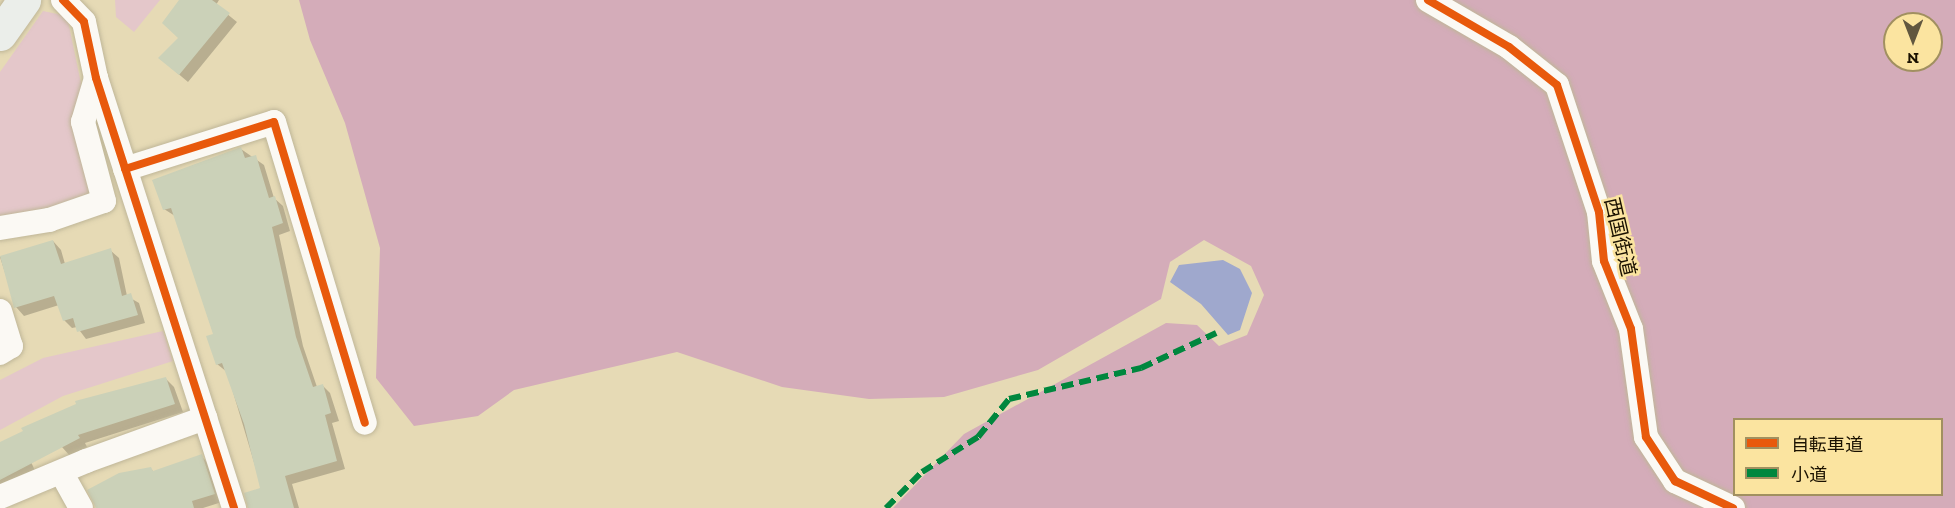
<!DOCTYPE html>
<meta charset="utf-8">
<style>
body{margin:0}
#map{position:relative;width:1955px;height:508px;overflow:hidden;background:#e6dab5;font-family:"Zilla Slab","Noto Sans JP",serif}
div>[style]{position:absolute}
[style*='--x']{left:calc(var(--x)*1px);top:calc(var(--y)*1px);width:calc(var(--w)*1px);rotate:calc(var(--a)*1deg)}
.green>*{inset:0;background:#e4c7ca}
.forest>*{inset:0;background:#d4acb9}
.water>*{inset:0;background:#9fa8cd}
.shadow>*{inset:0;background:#0003}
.building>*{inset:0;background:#cbd1b8}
.roads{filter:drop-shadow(0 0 2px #bfb698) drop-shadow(0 0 2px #bfb698)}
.street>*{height:24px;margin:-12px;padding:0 12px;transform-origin:12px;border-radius:12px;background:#fbf9f4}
.secondary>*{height:33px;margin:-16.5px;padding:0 16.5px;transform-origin:16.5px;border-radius:16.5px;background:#ebeeea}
.quiet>*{height:6px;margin-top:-3px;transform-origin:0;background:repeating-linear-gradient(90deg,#00873e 0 12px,transparent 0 18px)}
.cycleway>*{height:8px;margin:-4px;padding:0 4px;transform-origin:4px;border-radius:4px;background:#e8590c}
span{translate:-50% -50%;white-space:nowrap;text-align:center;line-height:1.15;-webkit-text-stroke:5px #fbe4a0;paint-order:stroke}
.street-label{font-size:20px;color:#1a1100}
.legend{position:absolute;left:1733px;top:418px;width:210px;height:78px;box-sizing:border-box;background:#fbe4a0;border:2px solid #a19060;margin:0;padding:8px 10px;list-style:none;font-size:18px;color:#1a1100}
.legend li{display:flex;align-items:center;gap:12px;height:30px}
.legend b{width:30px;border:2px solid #a19060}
.north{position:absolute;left:1883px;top:12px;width:60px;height:60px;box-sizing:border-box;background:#fbe4a0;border:2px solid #a19060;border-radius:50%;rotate:180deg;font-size:16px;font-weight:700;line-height:24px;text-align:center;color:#1a1100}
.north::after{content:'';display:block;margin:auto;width:21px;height:27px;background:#61573f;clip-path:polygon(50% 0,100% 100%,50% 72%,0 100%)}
</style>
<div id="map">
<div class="green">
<i style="clip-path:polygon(115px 0,160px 0,134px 32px,116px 17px)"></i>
<i style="clip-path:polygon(43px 11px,67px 16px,82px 88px,92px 197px,50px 210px,0 219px,0 72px)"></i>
<i style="clip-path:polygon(163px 331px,173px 361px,63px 396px,0 430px,0 380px,43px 358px)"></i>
</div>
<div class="forest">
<i style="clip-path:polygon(evenodd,299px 0,1955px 0,1955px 508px,893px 508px,964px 434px,1166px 323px,1197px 325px,1219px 346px,1247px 335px,1264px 295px,1251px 266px,1204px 240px,1170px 262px,1161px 299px,1038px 370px,944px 397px,869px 399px,782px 387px,677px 352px,514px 390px,478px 416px,414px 426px,376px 378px,380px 248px,345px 123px,310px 40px,299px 0,1895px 24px,1931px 24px,1931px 60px,1895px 60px,1895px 24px,299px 0,1734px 420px,1942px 420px,1942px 494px,1734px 494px,1734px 420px)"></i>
</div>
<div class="water">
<i style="clip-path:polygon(1223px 260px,1240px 269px,1252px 293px,1240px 330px,1228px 335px,1201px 304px,1170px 282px,1179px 265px)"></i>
</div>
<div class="shadow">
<i style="clip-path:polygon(181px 0,219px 0,216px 5px,237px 22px,188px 82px,169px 66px,180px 38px)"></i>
<i style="clip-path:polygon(241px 149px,264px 165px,274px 198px,283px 206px,290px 231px,279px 235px,303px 346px,317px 387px,322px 385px,330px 393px,339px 421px,332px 423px,345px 469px,292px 484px,299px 508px,250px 508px,262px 489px,227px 372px,217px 364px,214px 335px,175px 216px,164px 209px)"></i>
<i style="clip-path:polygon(53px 241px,61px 250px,65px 264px,110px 250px,119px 258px,127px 296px,139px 303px,145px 323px,86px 339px,77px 327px,72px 328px,64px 320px,59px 305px,24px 316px,16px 307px,0 257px)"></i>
<i style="clip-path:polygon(166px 379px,174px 387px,183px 412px,85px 443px,87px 447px,70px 456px,62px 447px,78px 404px)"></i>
<i style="clip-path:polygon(0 444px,23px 444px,36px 473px,0 485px)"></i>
<i style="clip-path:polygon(201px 456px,209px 464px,222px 502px,203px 508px,105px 508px,151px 469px,154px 472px)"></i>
</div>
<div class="building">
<i style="clip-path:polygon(179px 0,212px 0,230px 13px,179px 75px,158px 58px,178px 38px,162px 23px)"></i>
<i style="clip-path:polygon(241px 147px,245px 158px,256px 155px,269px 198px,275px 196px,283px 223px,272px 227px,296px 337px,313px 387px,323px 384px,331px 413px,325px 415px,337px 461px,285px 476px,294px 508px,248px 508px,244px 493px,260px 488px,244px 424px,222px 363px,216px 365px,206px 336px,213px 334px,171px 208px,163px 210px,152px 180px)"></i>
<i style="clip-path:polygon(53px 240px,61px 264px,111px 248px,122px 296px,131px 293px,138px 315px,77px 332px,73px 318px,63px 321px,54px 296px,14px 308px,0 256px)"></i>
<i style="clip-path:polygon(166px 377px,175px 404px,78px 435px,80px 438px,0 480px,0 442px,23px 431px,21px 428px,76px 404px,75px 401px)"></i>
<i style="clip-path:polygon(202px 454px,215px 494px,192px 501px,194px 508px,96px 508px,87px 490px,119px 473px,151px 467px,153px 471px)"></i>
</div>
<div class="roads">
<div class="street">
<i style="--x:63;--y:0;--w:30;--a:46"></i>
<i style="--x:84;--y:22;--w:57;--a:77.9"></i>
<i style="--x:96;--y:78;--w:452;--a:72.2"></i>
<i style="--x:1428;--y:0;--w:94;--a:30.1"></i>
<i style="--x:1509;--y:47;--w:61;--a:38.4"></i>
<i style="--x:1557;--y:85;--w:134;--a:71.7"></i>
<i style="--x:1599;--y:212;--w:49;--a:84.2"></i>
<i style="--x:1604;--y:261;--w:73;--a:68.3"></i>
<i style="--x:1631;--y:329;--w:109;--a:82.1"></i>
<i style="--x:1646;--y:437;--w:53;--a:56.6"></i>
<i style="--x:1675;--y:481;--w:64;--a:25"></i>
<i style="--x:125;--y:169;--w:156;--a:-17.5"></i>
<i style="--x:274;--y:122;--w:314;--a:73.2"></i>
<i style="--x:0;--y:228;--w:50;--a:-9.3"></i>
<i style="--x:49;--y:220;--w:58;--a:-19.1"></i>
<i style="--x:104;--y:201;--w:82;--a:-104.9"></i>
<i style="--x:83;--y:122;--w:46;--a:-73.5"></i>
<i style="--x:0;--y:311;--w:37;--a:73"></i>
<i style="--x:11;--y:346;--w:13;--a:148"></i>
<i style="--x:61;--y:472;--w:41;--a:60.9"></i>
<i style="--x:0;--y:497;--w:93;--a:-22.7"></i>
<i style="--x:86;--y:461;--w:127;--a:-19.9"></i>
</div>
<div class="secondary">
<i style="--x:0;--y:34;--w:42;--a:-54.8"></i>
</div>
</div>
<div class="quiet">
<i style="--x:886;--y:508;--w:51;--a:-45"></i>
<i style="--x:922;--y:472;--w:66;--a:-32"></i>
<i style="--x:978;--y:437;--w:49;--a:-50.8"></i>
<i style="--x:1009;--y:399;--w:136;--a:-13.2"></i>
<i style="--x:1141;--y:368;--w:83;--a:-25"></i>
</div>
<div class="cycleway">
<i style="--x:63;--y:0;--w:30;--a:46"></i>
<i style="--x:84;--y:22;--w:57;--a:77.9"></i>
<i style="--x:96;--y:78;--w:452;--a:72.2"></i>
<i style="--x:1428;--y:0;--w:94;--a:30.1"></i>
<i style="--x:1509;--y:47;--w:61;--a:38.4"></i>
<i style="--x:1557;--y:85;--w:134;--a:71.7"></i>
<i style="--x:1599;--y:212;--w:49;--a:84.2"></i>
<i style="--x:1604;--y:261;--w:73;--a:68.3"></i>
<i style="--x:1631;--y:329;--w:109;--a:82.1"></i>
<i style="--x:1646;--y:437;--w:53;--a:56.6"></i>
<i style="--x:1675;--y:481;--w:64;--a:25"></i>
<i style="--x:125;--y:169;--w:156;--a:-17.5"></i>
<i style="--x:274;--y:122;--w:314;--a:73.2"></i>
</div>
<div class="street-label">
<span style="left:1620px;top:237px;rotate:77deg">西国街道</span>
</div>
<ul class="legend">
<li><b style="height:8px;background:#e8590c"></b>自転車道</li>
<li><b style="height:8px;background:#00873e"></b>小道</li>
</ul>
<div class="north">N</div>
</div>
